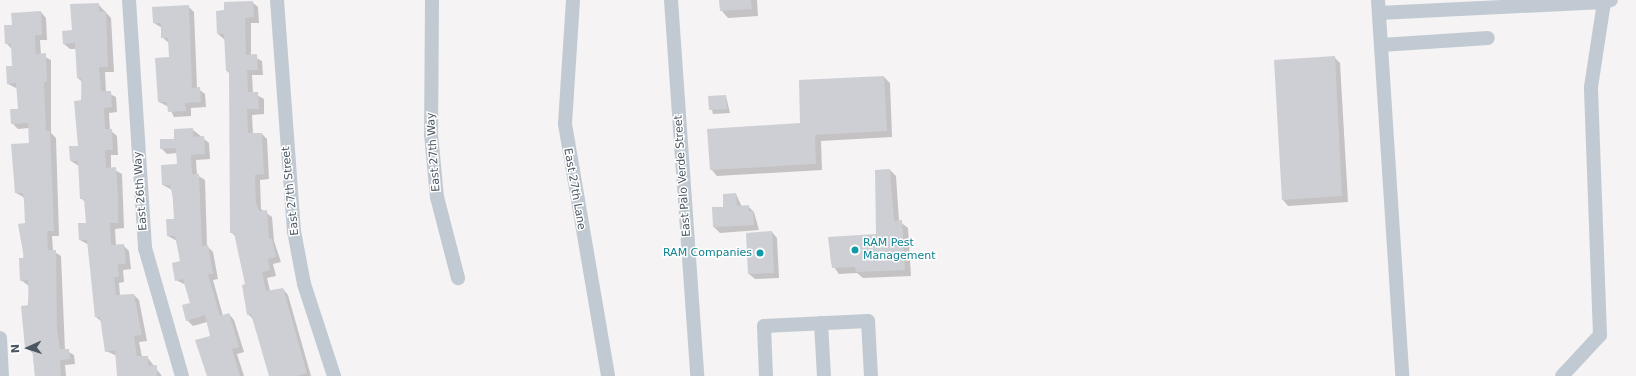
<!DOCTYPE html>
<style>
body{margin:0}
#map{position:relative;width:1636px;height:376px;overflow:hidden;background:#f5f3f3;font-family:"DejaVu Sans",sans-serif}
div>[style]{position:absolute}
[style*='--x']{left:calc(var(--x)*1px);top:calc(var(--y)*1px);width:calc(var(--w)*1px);rotate:calc(var(--a)*1deg)}
.shadow>*{inset:0;background:#0003}
.building>*{inset:0;background:#cdcfd5}
.minor>*{height:14px;margin:-7px;padding:0 7px;transform-origin:7px;border-radius:7px;background:#c1cad2}
.dots>*{width:11px;height:11px;translate:-50% -50%;box-sizing:border-box;border:2px solid #fff;border-radius:50%}
span{translate:-50% -50%;white-space:nowrap;text-align:center;line-height:1.15;-webkit-text-stroke:3px #fff;paint-order:stroke}
.street-label{font-size:11px;color:#4a5661}
.culture-label{font-size:11px;color:#0d838f}
.left{translate:0 -50%;text-align:left}
.right{translate:-100% -50%;text-align:right}
.north{position:absolute;left:8px;top:328px;width:40px;height:40px;-webkit-text-stroke:3px #fff;paint-order:stroke;rotate:267deg;font-size:11px;font-weight:700;line-height:16px;text-align:center;color:#4a5661}
.north::after{content:'';display:block;margin:auto;width:14px;height:18px;background:#4a5661;clip-path:polygon(50% 0,100% 100%,50% 72%,0 100%)}
</style>
<div id="map">
<div class="shadow">
<i style="clip-path:polygon(720px 0,757px 0,758px 16px,728px 18px,721px 10px)"></i>
<i style="clip-path:polygon(252px 2px,258px 7px,259px 23px,251px 23px,251px 55px,262px 61px,263px 75px,252px 75px,253px 93px,264px 99px,264px 114px,252px 115px,253px 134px,262px 134px,267px 139px,269px 179px,260px 180px,261px 209px,272px 217px,274px 241px,281px 262px,273px 264px,276px 276px,267px 278px,270px 291px,283px 289px,288px 295px,311px 376px,271px 376px,253px 319px,248px 314px,247px 285px,236px 237px,231px 232px,230px 74px,227px 71px,225px 40px,218px 34px,217px 12px)"></i>
<i style="clip-path:polygon(98px 4px,111px 18px,114px 72px,105px 72px,106px 92px,116px 97px,117px 112px,109px 113px,110px 130px,117px 136px,118px 155px,111px 155px,111px 168px,122px 174px,124px 228px,115px 229px,116px 246px,123px 245px,129px 251px,131px 269px,123px 270px,124px 282px,119px 283px,120px 296px,134px 295px,139px 300px,147px 341px,139px 342px,142px 357px,147px 357px,162px 376px,118px 376px,117px 356px,106px 351px,102px 322px,96px 317px,89px 245px,80px 240px,87px 224px,86px 203px,81px 198px,79px 166px,71px 161px,79px 147px,82px 82px,78px 78px,76px 49px,70px 49px,64px 44px)"></i>
<i style="clip-path:polygon(188px 6px,194px 12px,197px 88px,205px 94px,206px 107px,191px 108px,191px 116px,174px 117px,169px 107px,159px 102px,170px 58px,169px 43px,162px 37px,162px 28px,154px 23px)"></i>
<i style="clip-path:polygon(41px 12px,46px 18px,47px 40px,40px 40px,41px 55px,51px 60px,51px 133px,56px 138px,59px 236px,52px 236px,53px 251px,61px 256px,65px 350px,74px 355px,75px 364px,65px 365px,66px 376px,35px 376px,33px 353px,26px 348px,29px 286px,21px 280px,27px 224px,25px 198px,16px 193px,30px 144px,29px 128px,18px 129px,12px 123px,19px 110px,18px 89px,8px 84px,13px 66px,12px 49px,6px 43px,13px 26px)"></i>
<i style="clip-path:polygon(1334px 57px,1340px 63px,1348px 202px,1288px 206px,1283px 200px,1275px 61px)"></i>
<i style="clip-path:polygon(884px 77px,890px 83px,892px 137px,821px 141px,822px 170px,717px 176px,711px 169px,801px 124px)"></i>
<i style="clip-path:polygon(726px 96px,730px 113px,713px 114px,709px 97px)"></i>
<i style="clip-path:polygon(192px 129px,209px 143px,210px 159px,196px 160px,197px 175px,205px 180px,207px 246px,213px 252px,218px 279px,213px 280px,223px 316px,229px 314px,234px 320px,244px 352px,237px 354px,244px 376px,208px 376px,212px 336px,207px 322px,193px 326px,187px 320px,191px 304px,186px 285px,176px 280px,181px 262px,177px 241px,168px 236px,167px 220px,175px 220px,172px 190px,163px 185px,178px 165px,177px 153px,167px 154px,161px 148px)"></i>
<i style="clip-path:polygon(890px 170px,896px 176px,899px 221px,908px 228px,911px 276px,863px 278px,857px 273px,839px 274px,831px 263px,829px 238px,877px 235px)"></i>
<i style="clip-path:polygon(736px 194px,742px 207px,749px 207px,754px 212px,759px 230px,720px 233px,714px 227px,713px 208px,725px 208px)"></i>
<i style="clip-path:polygon(772px 232px,777px 238px,779px 278px,755px 279px,749px 274px)"></i>
</div>
<div class="building">
<i style="clip-path:polygon(719px 0,751px 0,752px 9px,720px 11px)"></i>
<i style="clip-path:polygon(253px 1px,254px 17px,245px 18px,246px 55px,257px 54px,258px 70px,247px 70px,248px 92px,258px 92px,259px 109px,247px 109px,248px 133px,262px 133px,264px 174px,255px 175px,256px 203px,259px 211px,267px 210px,269px 239px,272px 238px,276px 257px,268px 259px,270px 270px,262px 272px,266px 291px,283px 288px,307px 373px,297px 376px,269px 376px,251px 314px,247px 315px,242px 285px,245px 284px,234px 233px,230px 233px,229px 71px,226px 71px,224px 34px,217px 34px,216px 11px,224px 10px,224px 2px)"></i>
<i style="clip-path:polygon(99px 3px,99px 12px,106px 11px,108px 67px,99px 67px,101px 91px,111px 91px,112px 107px,104px 108px,105px 129px,112px 129px,113px 150px,105px 150px,106px 168px,116px 167px,118px 197px,118px 223px,110px 223px,111px 245px,124px 244px,126px 264px,118px 264px,119px 277px,114px 277px,116px 295px,134px 294px,142px 335px,134px 336px,137px 356px,148px 356px,148px 366px,157px 365px,157px 376px,117px 376px,115px 350px,105px 352px,100px 317px,95px 317px,87px 240px,79px 240px,78px 223px,86px 223px,84px 199px,80px 199px,78px 161px,70px 161px,69px 146px,78px 146px,74px 101px,82px 100px,81px 78px,77px 78px,75px 43px,63px 44px,62px 31px,72px 30px,70px 4px)"></i>
<i style="clip-path:polygon(189px 5px,192px 88px,200px 87px,201px 102px,185px 103px,186px 111px,168px 112px,167px 102px,158px 102px,155px 58px,169px 57px,168px 38px,161px 38px,161px 23px,153px 23px,152px 7px)"></i>
<i style="clip-path:polygon(41px 11px,42px 35px,35px 35px,36px 54px,46px 53px,47px 82px,44px 82px,46px 131px,50px 131px,54px 231px,47px 231px,48px 250px,56px 250px,57px 330px,60px 349px,69px 349px,70px 359px,60px 360px,61px 376px,35px 376px,32px 348px,25px 348px,21px 306px,29px 305px,28px 280px,20px 281px,19px 258px,24px 258px,18px 224px,25px 223px,24px 202px,23px 193px,15px 193px,11px 144px,29px 143px,28px 123px,11px 124px,10px 109px,18px 109px,16px 83px,7px 84px,6px 66px,12px 66px,11px 44px,5px 44px,4px 25px,12px 25px,11px 13px)"></i>
<i style="clip-path:polygon(1335px 56px,1342px 196px,1282px 200px,1274px 60px)"></i>
<i style="clip-path:polygon(884px 76px,887px 131px,815px 135px,816px 164px,710px 170px,707px 129px,800px 123px,799px 80px)"></i>
<i style="clip-path:polygon(726px 95px,727px 109px,709px 110px,708px 96px)"></i>
<i style="clip-path:polygon(193px 128px,193px 137px,204px 136px,205px 154px,191px 155px,192px 174px,199px 174px,202px 246px,208px 245px,213px 274px,208px 274px,220px 316px,229px 313px,239px 347px,232px 349px,240px 376px,207px 376px,195px 340px,210px 336px,205px 315px,186px 321px,182px 305px,190px 303px,183px 279px,175px 281px,172px 263px,180px 261px,175px 236px,167px 236px,166px 219px,174px 219px,173px 198px,170px 185px,162px 185px,161px 165px,177px 164px,176px 148px,160px 149px,160px 139px,174px 139px,174px 129px)"></i>
<i style="clip-path:polygon(890px 169px,894px 221px,902px 220px,905px 270px,856px 272px,855px 267px,832px 268px,828px 237px,876px 234px,875px 170px)"></i>
<i style="clip-path:polygon(736px 193px,737px 206px,749px 205px,749px 211px,753px 211px,754px 225px,713px 227px,712px 207px,723px 207px,723px 194px)"></i>
<i style="clip-path:polygon(772px 231px,774px 273px,748px 274px,746px 233px)"></i>
</div>
<div class="minor">
<i style="--x:129;--y:0;--w:249;--a:86.3"></i>
<i style="--x:145;--y:248;--w:133;--a:73.9"></i>
<i style="--x:277;--y:0;--w:232;--a:85.8"></i>
<i style="--x:294;--y:231;--w:54;--a:79.3"></i>
<i style="--x:304;--y:284;--w:97;--a:71.9"></i>
<i style="--x:432;--y:0;--w:134;--a:90.4"></i>
<i style="--x:431;--y:134;--w:63;--a:84.6"></i>
<i style="--x:437;--y:197;--w:84;--a:75.5"></i>
<i style="--x:573;--y:0;--w:124;--a:93.7"></i>
<i style="--x:565;--y:124;--w:256;--a:80.3"></i>
<i style="--x:671;--y:0;--w:377;--a:86"></i>
<i style="--x:1378;--y:0;--w:377;--a:86.3"></i>
<i style="--x:1379;--y:13;--w:225;--a:-2.8"></i>
<i style="--x:1381;--y:45;--w:107;--a:-3.7"></i>
<i style="--x:821;--y:323;--w:53;--a:86.8"></i>
<i style="--x:0;--y:338;--w:38;--a:87"></i>
<i style="--x:766;--y:376;--w:50;--a:-92.3"></i>
<i style="--x:764;--y:326;--w:104;--a:-2.8"></i>
<i style="--x:868;--y:321;--w:55;--a:86.9"></i>
<i style="--x:1562;--y:376;--w:56;--a:-47.2"></i>
<i style="--x:1600;--y:335;--w:248;--a:-92.1"></i>
<i style="--x:1591;--y:87;--w:86;--a:-81.3"></i>
<i style="--x:1604;--y:2;--w:7;--a:-16"></i>
</div>
<div class="dots">
<i style="left:855px;top:250px;background:#0f9aa8"></i>
<i style="left:760px;top:253px;background:#0f9aa8"></i>
</div>
<div class="street-label">
<span style="left:434px;top:152px;rotate:-94deg">East 27th Way</span>
<span style="left:683px;top:176px;rotate:-94deg">East Palo Verde Street</span>
<span style="left:574px;top:189px;rotate:80deg">East 27th Lane</span>
<span style="left:141px;top:191px;rotate:-94deg">East 26th Way</span>
<span style="left:291px;top:191px;rotate:-96deg">East 27th Street</span>
</div>
<div class="culture-label">
<span class="left" style="left:863px;top:250px">RAM Pest<br>Management</span>
<span class="right" style="left:752px;top:253px">RAM Companies</span>
</div>
<div class="north">N</div>
</div>
